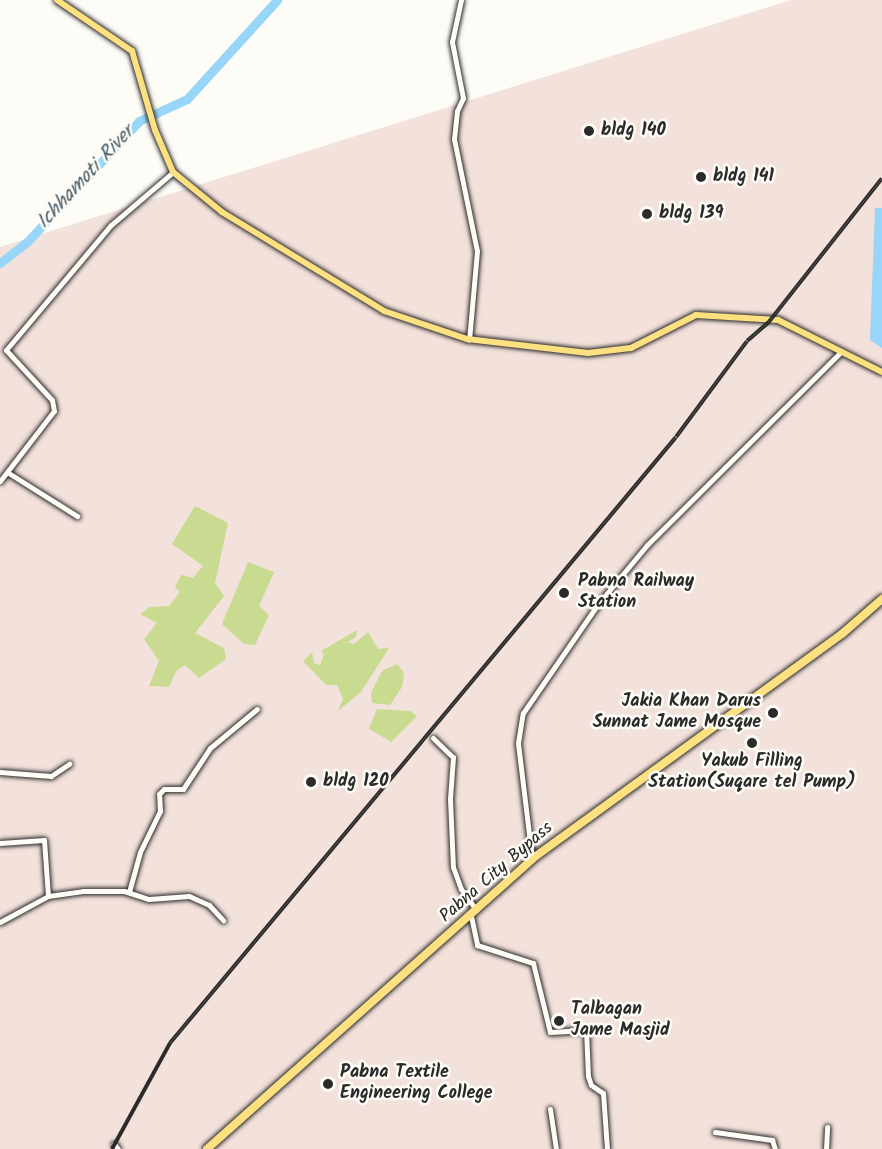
<!DOCTYPE html>
<style>
body{margin:0}
#map{position:relative;width:882px;height:1149px;overflow:hidden;background:#fdfcf7;font-family:Kalam,sans-serif}
div>[style]{position:absolute}
[style*='--x']{left:calc(var(--x)*1px);top:calc(var(--y)*1px);width:calc(var(--w)*1px);rotate:calc(var(--a)*1deg)}
.built>*{inset:0;background:#f3e1db}
.green>*{inset:0;background:#c8db90}
.water>*{inset:0;background:#97d6f8}
.river>*{height:9px;margin:-4.5px;padding:0 4.5px;transform-origin:4.5px;border-radius:4.5px;background:#97d6f8}
.roads{filter:drop-shadow(0 0 2px #2b2b2b) drop-shadow(0 0 2px #2b2b2b)}
.minor>*{height:5px;margin:-2.5px;padding:0 2.5px;transform-origin:2.5px;border-radius:2.5px;background:#fdfcf7}
.major>*{height:6px;margin:-3px;padding:0 3px;transform-origin:3px;border-radius:3px;background:#fde080}
.highway>*{height:8px;margin:-4px;padding:0 4px;transform-origin:4px;border-radius:4px;background:#fde080}
.rail>*{height:4px;margin-top:-2px;transform-origin:0;background:repeating-linear-gradient(90deg,#fdfcf7 0 4.5px,#2b2b2b 0 9px);box-sizing:border-box;border-block:2px solid #2b2b2b}
.dots>*{width:16px;height:16px;translate:-50% -50%;box-sizing:border-box;border:3px solid #fdfcf7;border-radius:50%}
span{translate:-50% -50%;white-space:nowrap;text-align:center;line-height:1.15;-webkit-text-stroke:5px #fdfcf7;paint-order:stroke}
.poi-label{font-size:18px;color:#2b2b2b;font-weight:700}
.left{translate:0 -50%;text-align:left}
.right{translate:-100% -50%;text-align:right}
.street-label{font-size:18px;color:#2b2b2b}
.water-label{font-size:20px;color:#4b5e68;font-style:italic}
</style>
<div id="map">
<div class="built">
<i style="clip-path:polygon(791px 0,882px 0,882px 1149px,0 1149px,0 247px)"></i>
</div>
<div class="green">
<i style="clip-path:polygon(195px 506px,228px 523px,215px 583px,224px 596px,195px 633px,224px 648px,226px 659px,199px 678px,185px 665px,176px 671px,169px 687px,149px 686px,159px 661px,144px 639px,157px 623px,140px 614px,150px 607px,169px 606px,180px 592px,175px 587px,181px 575px,193px 578px,203px 566px,172px 544px)"></i>
<i style="clip-path:polygon(248px 562px,274px 572px,259px 606px,269px 615px,255px 645px,244px 644px,222px 624px)"></i>
<i style="clip-path:polygon(357px 630px,356px 637px,348px 642px,354px 644px,368px 632px,378px 649px,389px 648px,361px 692px,338px 711px,343px 699px,337px 685px,326px 685px,303px 661px,312px 652px,314px 663px,320px 665px,324px 654px,321px 651px)"></i>
<i style="clip-path:polygon(397px 664px,404px 673px,402px 687px,390px 705px,372px 703px,371px 693px,382px 671px)"></i>
<i style="clip-path:polygon(377px 709px,410px 711px,417px 716px,389px 744px,390px 741px,369px 729px)"></i>
</div>
<div class="water">
<i style="clip-path:polygon(875px 208px,882px 208px,882px 348px,870px 340px)"></i>
</div>
<div class="river">
<i style="--x:0;--y:263;--w:34;--a:-38"></i>
<i style="--x:27;--y:242;--w:165;--a:-47.2"></i>
<i style="--x:139;--y:121;--w:53;--a:-24.6"></i>
<i style="--x:187;--y:99;--w:134;--a:-47.7"></i>
</div>
<div class="roads">
<div class="minor">
<i style="--x:461;--y:0;--w:43;--a:102.1"></i>
<i style="--x:452;--y:42;--w:57;--a:78.9"></i>
<i style="--x:463;--y:98;--w:14;--a:115"></i>
<i style="--x:457;--y:111;--w:28;--a:96"></i>
<i style="--x:454;--y:139;--w:114;--a:78.4"></i>
<i style="--x:477;--y:251;--w:89;--a:95.1"></i>
<i style="--x:7;--y:472;--w:83;--a:32.2"></i>
<i style="--x:0;--y:481;--w:88;--a:-52.4"></i>
<i style="--x:54;--y:411;--w:11;--a:-100"></i>
<i style="--x:52;--y:400;--w:68;--a:-132.6"></i>
<i style="--x:6;--y:350;--w:163;--a:-50"></i>
<i style="--x:111;--y:225;--w:82;--a:-40.5"></i>
<i style="--x:433;--y:738;--w:28;--a:44"></i>
<i style="--x:453;--y:757;--w:42;--a:94.1"></i>
<i style="--x:450;--y:799;--w:68;--a:87.5"></i>
<i style="--x:453;--y:867;--w:23;--a:70"></i>
<i style="--x:461;--y:889;--w:26;--a:54"></i>
<i style="--x:0;--y:772;--w:51;--a:4.5"></i>
<i style="--x:51;--y:776;--w:22;--a:-34"></i>
<i style="--x:0;--y:843;--w:44;--a:-3.9"></i>
<i style="--x:44;--y:840;--w:56;--a:85.9"></i>
<i style="--x:532;--y:859;--w:117;--a:-96.9"></i>
<i style="--x:518;--y:743;--w:30;--a:-81"></i>
<i style="--x:523;--y:713;--w:132;--a:-55.5"></i>
<i style="--x:598;--y:604;--w:77;--a:-50.3"></i>
<i style="--x:647;--y:545;--w:272;--a:-44.9"></i>
<i style="--x:129;--y:892;--w:41;--a:-74.6"></i>
<i style="--x:140;--y:852;--w:46;--a:-64"></i>
<i style="--x:160;--y:811;--w:17;--a:-93"></i>
<i style="--x:159;--y:794;--w:7;--a:-45"></i>
<i style="--x:164;--y:789;--w:19;--a:0"></i>
<i style="--x:183;--y:789;--w:49;--a:-56.6"></i>
<i style="--x:210;--y:748;--w:61;--a:-39.7"></i>
<i style="--x:471;--y:916;--w:30;--a:78"></i>
<i style="--x:477;--y:945;--w:59;--a:17.8"></i>
<i style="--x:533;--y:963;--w:71;--a:76.2"></i>
<i style="--x:550;--y:1032;--w:36;--a:-3"></i>
<i style="--x:586;--y:1030;--w:46;--a:87.5"></i>
<i style="--x:588;--y:1076;--w:9;--a:72"></i>
<i style="--x:591;--y:1085;--w:14;--a:34"></i>
<i style="--x:603;--y:1093;--w:56;--a:85.9"></i>
<i style="--x:0;--y:922;--w:55;--a:-28.4"></i>
<i style="--x:48;--y:896;--w:35;--a:-8"></i>
<i style="--x:83;--y:891;--w:41;--a:0"></i>
<i style="--x:124;--y:891;--w:26;--a:18"></i>
<i style="--x:149;--y:899;--w:40;--a:-4.3"></i>
<i style="--x:189;--y:896;--w:22;--a:24"></i>
<i style="--x:209;--y:905;--w:21;--a:47"></i>
<i style="--x:550;--y:1109;--w:40;--a:81.5"></i>
<i style="--x:715;--y:1132;--w:58;--a:8"></i>
<i style="--x:772;--y:1140;--w:9;--a:72"></i>
<i style="--x:114;--y:1144;--w:6;--a:51"></i>
<i style="--x:826;--y:1149;--w:22;--a:-87"></i>
</div>
<div class="major">
<i style="--x:57;--y:0;--w:91;--a:34.2"></i>
<i style="--x:132;--y:51;--w:82;--a:73.8"></i>
<i style="--x:155;--y:130;--w:46;--a:66.8"></i>
<i style="--x:173;--y:172;--w:63;--a:39.2"></i>
<i style="--x:222;--y:212;--w:190;--a:31.4"></i>
<i style="--x:384;--y:311;--w:88;--a:18.6"></i>
<i style="--x:467;--y:339;--w:122;--a:6.6"></i>
<i style="--x:588;--y:353;--w:43;--a:-6.6"></i>
<i style="--x:631;--y:348;--w:73;--a:-26.9"></i>
<i style="--x:696;--y:315;--w:82;--a:3.5"></i>
<i style="--x:778;--y:320;--w:116;--a:26.6"></i>
</div>
<div class="highway">
<i style="--x:207;--y:1149;--w:436;--a:-41.7"></i>
<i style="--x:532;--y:859;--w:384;--a:-36"></i>
<i style="--x:843;--y:633;--w:52;--a:-41.1"></i>
</div>
</div>
<div class="rail">
<i style="--x:112;--y:1149;--w:121;--a:-61.3"></i>
<i style="--x:170;--y:1043;--w:789;--a:-50.14"></i>
<i style="--x:676;--y:437;--w:119;--a:-53.5"></i>
<i style="--x:747;--y:341;--w:28;--a:-41"></i>
<i style="--x:768;--y:323;--w:184;--a:-51.8"></i>
</div>
<div class="dots">
<i style="left:589px;top:131px;background:#2b2b2b"></i>
<i style="left:701px;top:177px;background:#2b2b2b"></i>
<i style="left:647px;top:214px;background:#2b2b2b"></i>
<i style="left:564px;top:593px;background:#2b2b2b"></i>
<i style="left:773px;top:713px;background:#2b2b2b"></i>
<i style="left:752px;top:743px;background:#2b2b2b"></i>
<i style="left:311px;top:782px;background:#2b2b2b"></i>
<i style="left:559px;top:1021px;background:#2b2b2b"></i>
<i style="left:328px;top:1084px;background:#2b2b2b"></i>
</div>
<div class="poi-label">
<span class="left" style="left:601px;top:131px">bldg 140</span>
<span class="left" style="left:713px;top:177px">bldg 141</span>
<span class="left" style="left:659px;top:214px">bldg 139</span>
<span class="left" style="left:578px;top:593px">Pabna Railway<br>Station</span>
<span class="right" style="left:761px;top:713px">Jakia Khan Darus<br>Sunnat Jame Mosque</span>
<span style="left:752px;top:773px">Yakub Filling<br>Station(Suqare tel Pump)</span>
<span class="left" style="left:323px;top:782px">bldg 120</span>
<span class="left" style="left:571px;top:1021px">Talbagan<br>Jame Masjid</span>
<span class="left" style="left:340px;top:1084px">Pabna Textile<br>Engineering College</span>
</div>
<div class="street-label">
<span style="left:497px;top:873px;rotate:-41deg">Pabna City Bypass</span>
</div>
<div class="water-label">
<span style="left:86px;top:178px;rotate:-47deg">Ichhamoti River</span>
</div>
</div>
